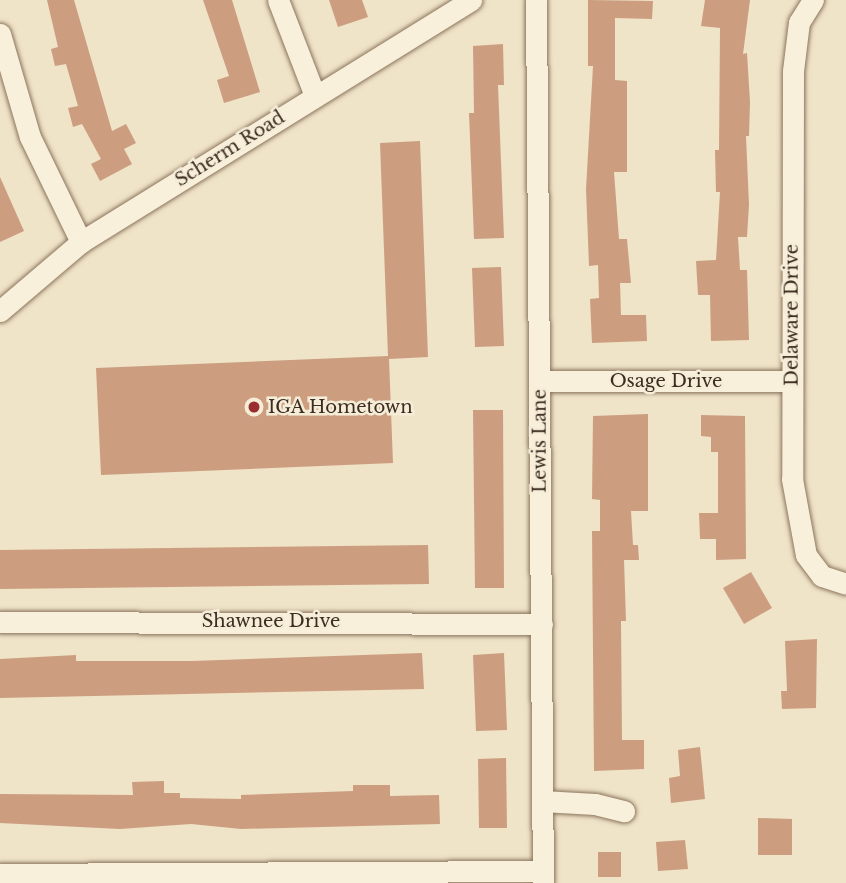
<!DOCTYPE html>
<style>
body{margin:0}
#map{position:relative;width:846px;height:883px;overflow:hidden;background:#efe3c8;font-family:"Libre Baskerville",serif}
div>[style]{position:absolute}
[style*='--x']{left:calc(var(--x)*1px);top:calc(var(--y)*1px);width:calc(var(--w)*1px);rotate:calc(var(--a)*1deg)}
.building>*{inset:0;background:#cc9e7f}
.roads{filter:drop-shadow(0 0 2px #8b755d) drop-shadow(0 0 2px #8b755d)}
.minor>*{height:21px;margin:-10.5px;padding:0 10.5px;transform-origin:10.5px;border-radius:10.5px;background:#f9f0dc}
.dots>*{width:19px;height:19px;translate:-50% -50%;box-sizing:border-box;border:4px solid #f6edd8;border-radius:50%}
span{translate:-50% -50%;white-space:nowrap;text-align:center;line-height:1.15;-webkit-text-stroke:5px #f6edd8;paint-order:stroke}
.street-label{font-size:18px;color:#3c2d20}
.poi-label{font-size:18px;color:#3c2d20}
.left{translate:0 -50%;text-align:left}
</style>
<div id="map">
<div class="building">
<i style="clip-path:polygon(47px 0,74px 0,112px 131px,126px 124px,136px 143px,124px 149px,132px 164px,100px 181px,91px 164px,101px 159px,82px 124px,73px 127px,68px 108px,78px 106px,66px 64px,55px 66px,51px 49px,58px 47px)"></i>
<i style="clip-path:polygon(203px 0,232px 0,260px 92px,224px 103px,217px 80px,229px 76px)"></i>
<i style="clip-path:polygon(329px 0,362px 0,368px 17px,338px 27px)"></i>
<i style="clip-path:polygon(588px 0,653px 1px,652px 19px,615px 18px,615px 80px,627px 81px,627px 172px,614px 172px,619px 239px,627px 239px,631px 283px,620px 283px,621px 315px,646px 315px,647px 341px,592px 343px,590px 299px,599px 298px,598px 265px,589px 266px,586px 189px,593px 66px,588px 66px)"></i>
<i style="clip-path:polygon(705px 0,750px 0,743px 54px,747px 53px,750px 102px,749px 136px,746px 136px,749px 205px,747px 237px,738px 237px,740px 270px,747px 270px,749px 340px,711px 341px,710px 295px,698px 295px,696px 261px,716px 260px,720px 192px,716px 192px,715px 150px,719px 150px,720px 28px,701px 26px)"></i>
<i style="clip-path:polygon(503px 44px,504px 85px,498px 85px,504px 238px,474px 239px,469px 113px,474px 113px,473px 46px)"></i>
<i style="clip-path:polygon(420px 141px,428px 357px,389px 359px,393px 463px,101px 475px,96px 368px,388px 356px,380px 143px)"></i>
<i style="clip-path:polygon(0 177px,24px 231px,0 242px)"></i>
<i style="clip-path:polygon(501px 267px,504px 346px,475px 347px,472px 268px)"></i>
<i style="clip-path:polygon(473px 410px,503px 410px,504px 588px,475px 588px)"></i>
<i style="clip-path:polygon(648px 414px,648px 511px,631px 511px,633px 545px,638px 545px,639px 560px,624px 560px,626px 621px,621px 621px,622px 740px,644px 740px,644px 769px,594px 771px,592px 531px,600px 531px,600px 500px,592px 499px,593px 416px)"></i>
<i style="clip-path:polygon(701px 415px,745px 416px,746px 559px,716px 560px,716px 539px,700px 539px,699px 513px,718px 513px,718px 452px,711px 452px,711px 437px,701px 436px)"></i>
<i style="clip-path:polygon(428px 545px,429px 584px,0 589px,0 550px)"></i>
<i style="clip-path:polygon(751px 572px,772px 608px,744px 624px,723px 588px)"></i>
<i style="clip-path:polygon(817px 639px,816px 708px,782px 709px,781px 691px,787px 691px,785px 641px)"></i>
<i style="clip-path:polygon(422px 653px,424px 689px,0 698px,0 659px,76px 655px,76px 661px,192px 661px)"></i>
<i style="clip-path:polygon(504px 653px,507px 730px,476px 731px,473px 655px)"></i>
<i style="clip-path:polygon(700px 747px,705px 799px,671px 803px,669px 778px,680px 776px,678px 750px)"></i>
<i style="clip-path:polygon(506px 758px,507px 828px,479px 828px,478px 759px)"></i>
<i style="clip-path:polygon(164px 781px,164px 793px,180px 793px,180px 798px,241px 799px,241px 795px,353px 791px,353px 785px,390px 785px,390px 796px,439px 795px,440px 824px,241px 829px,191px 824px,120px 829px,0 823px,0 794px,133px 795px,132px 782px)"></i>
<i style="clip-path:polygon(758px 818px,792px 819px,792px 855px,758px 855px)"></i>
<i style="clip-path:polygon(685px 840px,688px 869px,658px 871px,656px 842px)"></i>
<i style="clip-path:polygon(598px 852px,621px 852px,621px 877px,598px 877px)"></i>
</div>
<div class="roads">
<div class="minor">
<i style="--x:278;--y:0;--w:103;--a:68.9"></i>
<i style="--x:536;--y:0;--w:883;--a:89.55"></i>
<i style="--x:813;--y:0;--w:26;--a:122"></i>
<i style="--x:799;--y:22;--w:49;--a:97"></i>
<i style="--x:793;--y:71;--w:408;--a:90.1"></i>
<i style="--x:792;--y:479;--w:77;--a:79.6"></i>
<i style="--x:806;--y:555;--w:26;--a:53"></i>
<i style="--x:822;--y:576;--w:25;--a:18"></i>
<i style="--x:0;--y:34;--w:107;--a:73.8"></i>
<i style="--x:30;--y:137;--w:117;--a:64.1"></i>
<i style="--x:0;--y:311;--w:106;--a:-40.4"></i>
<i style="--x:81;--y:242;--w:459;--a:-31.8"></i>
<i style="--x:540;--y:381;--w:252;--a:0"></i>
<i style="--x:0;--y:622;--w:542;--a:0.21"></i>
<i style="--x:542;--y:801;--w:53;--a:3.2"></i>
<i style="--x:595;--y:804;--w:30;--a:14"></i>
<i style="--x:0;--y:874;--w:543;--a:-0.32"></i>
</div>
</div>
<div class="dots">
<i style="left:254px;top:407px;background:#9a2d2f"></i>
</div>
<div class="street-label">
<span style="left:230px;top:149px;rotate:-32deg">Scherm Road</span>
<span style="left:792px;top:315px;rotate:-90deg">Delaware Drive</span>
<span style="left:666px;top:381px">Osage Drive</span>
<span style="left:540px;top:441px;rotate:-90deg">Lewis Lane</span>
<span style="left:271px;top:621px">Shawnee Drive</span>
</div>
<div class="poi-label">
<span class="left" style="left:268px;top:407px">IGA Hometown</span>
</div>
</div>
